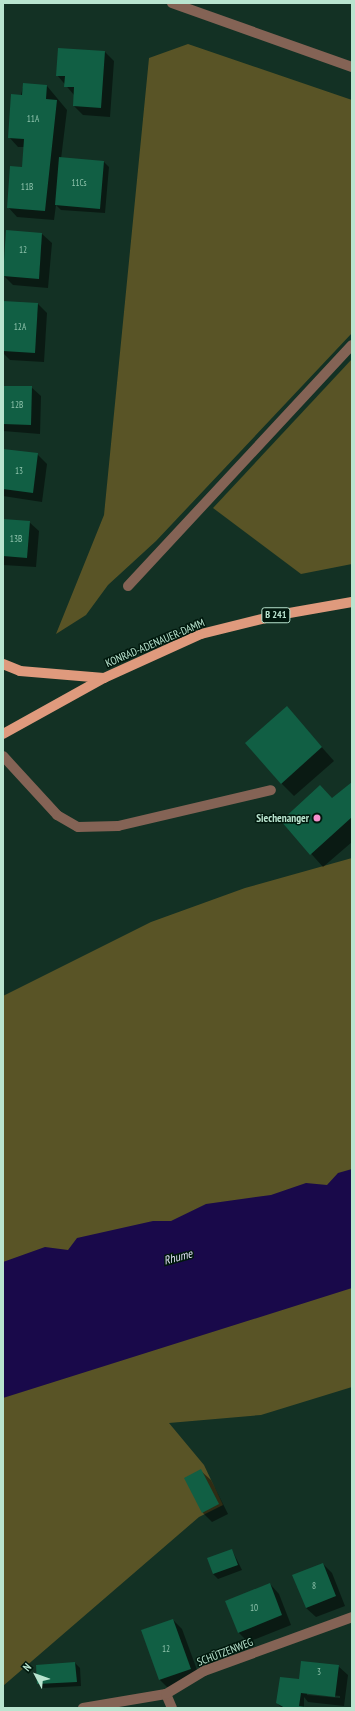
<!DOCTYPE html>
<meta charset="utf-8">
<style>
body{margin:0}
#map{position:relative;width:355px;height:1711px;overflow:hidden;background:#133124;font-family:"PT Sans Narrow",sans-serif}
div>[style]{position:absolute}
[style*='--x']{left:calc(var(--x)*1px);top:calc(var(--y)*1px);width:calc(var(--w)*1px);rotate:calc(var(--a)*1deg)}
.green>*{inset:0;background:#595426}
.water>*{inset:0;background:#19094a}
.shadow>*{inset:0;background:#0007}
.building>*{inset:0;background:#115f44}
.minor>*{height:10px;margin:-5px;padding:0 5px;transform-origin:5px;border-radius:5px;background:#846355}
.major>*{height:10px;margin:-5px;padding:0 5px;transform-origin:5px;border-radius:5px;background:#df9a7d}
.dots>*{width:11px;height:11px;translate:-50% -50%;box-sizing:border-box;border:2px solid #00180d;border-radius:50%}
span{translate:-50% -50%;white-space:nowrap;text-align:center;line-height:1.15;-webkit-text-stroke:3px #00180d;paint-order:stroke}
.number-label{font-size:9px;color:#8fc3ac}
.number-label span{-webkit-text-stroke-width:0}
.shield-label span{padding:1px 3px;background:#00180d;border:1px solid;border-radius:3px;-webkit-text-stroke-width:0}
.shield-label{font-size:10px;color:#b9e4cf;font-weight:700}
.street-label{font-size:11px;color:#b9e4cf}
.poi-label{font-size:11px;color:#b9e4cf;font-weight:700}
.right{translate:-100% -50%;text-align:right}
.water-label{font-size:12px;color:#dfdff4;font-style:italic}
.frame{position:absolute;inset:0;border:4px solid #b9e4cf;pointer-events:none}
.north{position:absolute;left:16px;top:1655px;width:40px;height:40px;-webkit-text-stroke:3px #00180d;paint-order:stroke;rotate:311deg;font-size:11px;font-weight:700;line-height:16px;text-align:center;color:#b9e4cf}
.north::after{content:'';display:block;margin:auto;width:14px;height:18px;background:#b9e4cf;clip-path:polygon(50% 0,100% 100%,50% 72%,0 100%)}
</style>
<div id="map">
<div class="green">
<i style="clip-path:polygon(188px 44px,352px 100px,352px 333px,156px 541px,108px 585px,86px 615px,56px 634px,104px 515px,149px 58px)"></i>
<i style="clip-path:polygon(352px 359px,352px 564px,301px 574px,213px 508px)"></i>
<i style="clip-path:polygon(352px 858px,352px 1387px,261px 1415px,169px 1423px,204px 1465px,223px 1505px,199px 1517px,3px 1686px,3px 996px,151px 922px,245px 888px)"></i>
</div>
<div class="water">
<i style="clip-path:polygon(352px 1169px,352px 1288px,3px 1398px,3px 1262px,45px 1247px,68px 1250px,77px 1238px,153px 1221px,171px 1221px,206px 1204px,271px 1195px,306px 1183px,327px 1185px,338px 1173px)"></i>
</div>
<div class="shadow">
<i style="clip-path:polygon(105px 52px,114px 61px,110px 117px,83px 115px,74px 106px,74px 95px,57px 75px)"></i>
<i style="clip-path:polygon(24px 84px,47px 86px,67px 110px,61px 159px,104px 162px,109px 167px,105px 213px,61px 210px,56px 205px,54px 220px,17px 217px,8px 207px,23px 168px,24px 147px,18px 147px,9px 137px)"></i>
<i style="clip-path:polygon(7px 231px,42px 234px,52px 243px,48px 288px,13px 285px,3px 275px)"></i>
<i style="clip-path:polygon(3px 302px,38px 304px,47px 313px,44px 362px,10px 360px,3px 353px)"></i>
<i style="clip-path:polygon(3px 387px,31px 387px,41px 396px,40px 434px,3px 431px)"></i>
<i style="clip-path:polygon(3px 450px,37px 454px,47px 464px,42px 502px,3px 496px)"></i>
<i style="clip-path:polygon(3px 520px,29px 522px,39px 531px,36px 567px,3px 565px)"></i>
<i style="clip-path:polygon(287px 708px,334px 761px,294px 796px,281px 783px)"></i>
<i style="clip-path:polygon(352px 783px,352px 842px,323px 867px,282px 821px,333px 799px)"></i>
<i style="clip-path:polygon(201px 1471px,211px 1480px,228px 1514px,212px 1522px,203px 1513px)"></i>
<i style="clip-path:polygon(232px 1550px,242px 1570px,218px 1579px,213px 1574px)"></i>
<i style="clip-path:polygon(323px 1564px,332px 1573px,345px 1606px,316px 1617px,306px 1608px)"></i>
<i style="clip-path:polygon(270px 1584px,279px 1594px,291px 1625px,248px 1642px,238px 1632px)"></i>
<i style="clip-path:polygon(173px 1620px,182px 1629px,200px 1678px,169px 1689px,160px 1680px,142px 1630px)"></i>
<i style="clip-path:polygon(75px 1663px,80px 1668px,81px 1686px,43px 1688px,38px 1683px)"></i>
<i style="clip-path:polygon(evenodd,338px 1666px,348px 1675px,344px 1706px,308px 1702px,304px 1697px,304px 1707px,314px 1708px,282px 1708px,277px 1703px,300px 1680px,338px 1666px,307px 1693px,340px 1696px,340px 1698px,307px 1695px,307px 1693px)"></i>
</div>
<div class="building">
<i style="clip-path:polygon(58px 48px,105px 51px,101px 108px,73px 106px,74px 87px,64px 87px,65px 76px,56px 76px)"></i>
<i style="clip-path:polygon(23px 83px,47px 85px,46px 99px,57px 100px,45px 211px,7px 208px,10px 166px,22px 167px,24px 139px,8px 138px,11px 94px,22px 95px)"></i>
<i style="clip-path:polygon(59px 157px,104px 161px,100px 209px,55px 205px)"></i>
<i style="clip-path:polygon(6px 230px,42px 233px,39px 279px,3px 276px)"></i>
<i style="clip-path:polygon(3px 301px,38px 303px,35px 353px,3px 351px)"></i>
<i style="clip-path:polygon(3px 386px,32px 386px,31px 425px,3px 424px)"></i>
<i style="clip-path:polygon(3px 449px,38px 453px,33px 493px,3px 489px)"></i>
<i style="clip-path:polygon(3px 519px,30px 521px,27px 558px,3px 556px)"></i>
<i style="clip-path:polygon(287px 706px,322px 747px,281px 784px,245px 743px)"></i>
<i style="clip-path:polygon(352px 782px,352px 817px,310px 855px,281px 821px,320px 785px,332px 798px)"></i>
<i style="clip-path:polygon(201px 1469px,219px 1504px,202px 1513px,184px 1478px)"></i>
<i style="clip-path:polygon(232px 1549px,238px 1565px,213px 1574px,207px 1558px)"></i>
<i style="clip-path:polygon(323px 1563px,336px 1596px,306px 1608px,292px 1575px)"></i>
<i style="clip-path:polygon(270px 1583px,282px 1615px,238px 1633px,225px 1601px)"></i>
<i style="clip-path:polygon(173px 1619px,191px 1669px,159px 1680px,141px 1630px)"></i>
<i style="clip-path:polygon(301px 1661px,339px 1665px,335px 1697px,301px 1693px,299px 1706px,312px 1708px,285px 1708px,276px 1703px,280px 1677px,299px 1679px)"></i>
<i style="clip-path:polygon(75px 1662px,77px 1682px,37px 1684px,36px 1665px)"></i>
</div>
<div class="minor">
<i style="--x:172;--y:3;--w:191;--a:19.6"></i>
<i style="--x:128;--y:586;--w:329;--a:-47.1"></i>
<i style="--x:3;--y:756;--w:80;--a:47.5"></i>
<i style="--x:57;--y:815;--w:24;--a:30"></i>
<i style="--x:78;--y:827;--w:40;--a:-1.4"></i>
<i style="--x:118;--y:826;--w:157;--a:-13.2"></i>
<i style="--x:166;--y:1694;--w:15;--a:67"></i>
<i style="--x:83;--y:1708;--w:84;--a:-9.6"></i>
<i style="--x:166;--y:1694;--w:44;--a:-31.2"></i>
<i style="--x:204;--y:1671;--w:158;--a:-20"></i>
</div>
<div class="major">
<i style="--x:3;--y:664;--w:18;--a:22"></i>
<i style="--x:20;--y:671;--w:84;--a:4.8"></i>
<i style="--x:3;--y:734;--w:115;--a:-29"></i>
<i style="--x:104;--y:678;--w:107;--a:-24.4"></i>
<i style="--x:201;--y:634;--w:79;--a:-13.9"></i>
<i style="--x:278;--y:615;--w:75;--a:-10"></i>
</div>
<div class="dots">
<i style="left:317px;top:818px;background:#f790ce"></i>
</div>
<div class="number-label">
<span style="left:33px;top:119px">11A</span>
<span style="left:79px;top:183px">11Cs</span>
<span style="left:27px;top:187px">11B</span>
<span style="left:23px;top:250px">12</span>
<span style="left:20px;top:327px">12A</span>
<span style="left:17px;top:405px">12B</span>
<span style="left:19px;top:471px">13</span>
<span style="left:16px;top:539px">13B</span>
<span style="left:314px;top:1586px">8</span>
<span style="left:254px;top:1608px">10</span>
<span style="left:166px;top:1649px">12</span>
<span style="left:319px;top:1672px">3</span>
</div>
<div class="shield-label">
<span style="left:276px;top:615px">B 241</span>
</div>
<div class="street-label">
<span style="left:155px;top:643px;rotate:-23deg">KONRAD-ADENAUER-DAMM</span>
<span style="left:225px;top:1652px;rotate:-21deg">SCHÜTZENWEG</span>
</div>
<div class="poi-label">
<span class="right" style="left:309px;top:818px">Siechenanger</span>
</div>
<div class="water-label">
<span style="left:178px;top:1257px;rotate:-15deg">Rhume</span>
</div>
<div class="frame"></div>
<div class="north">N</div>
</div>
